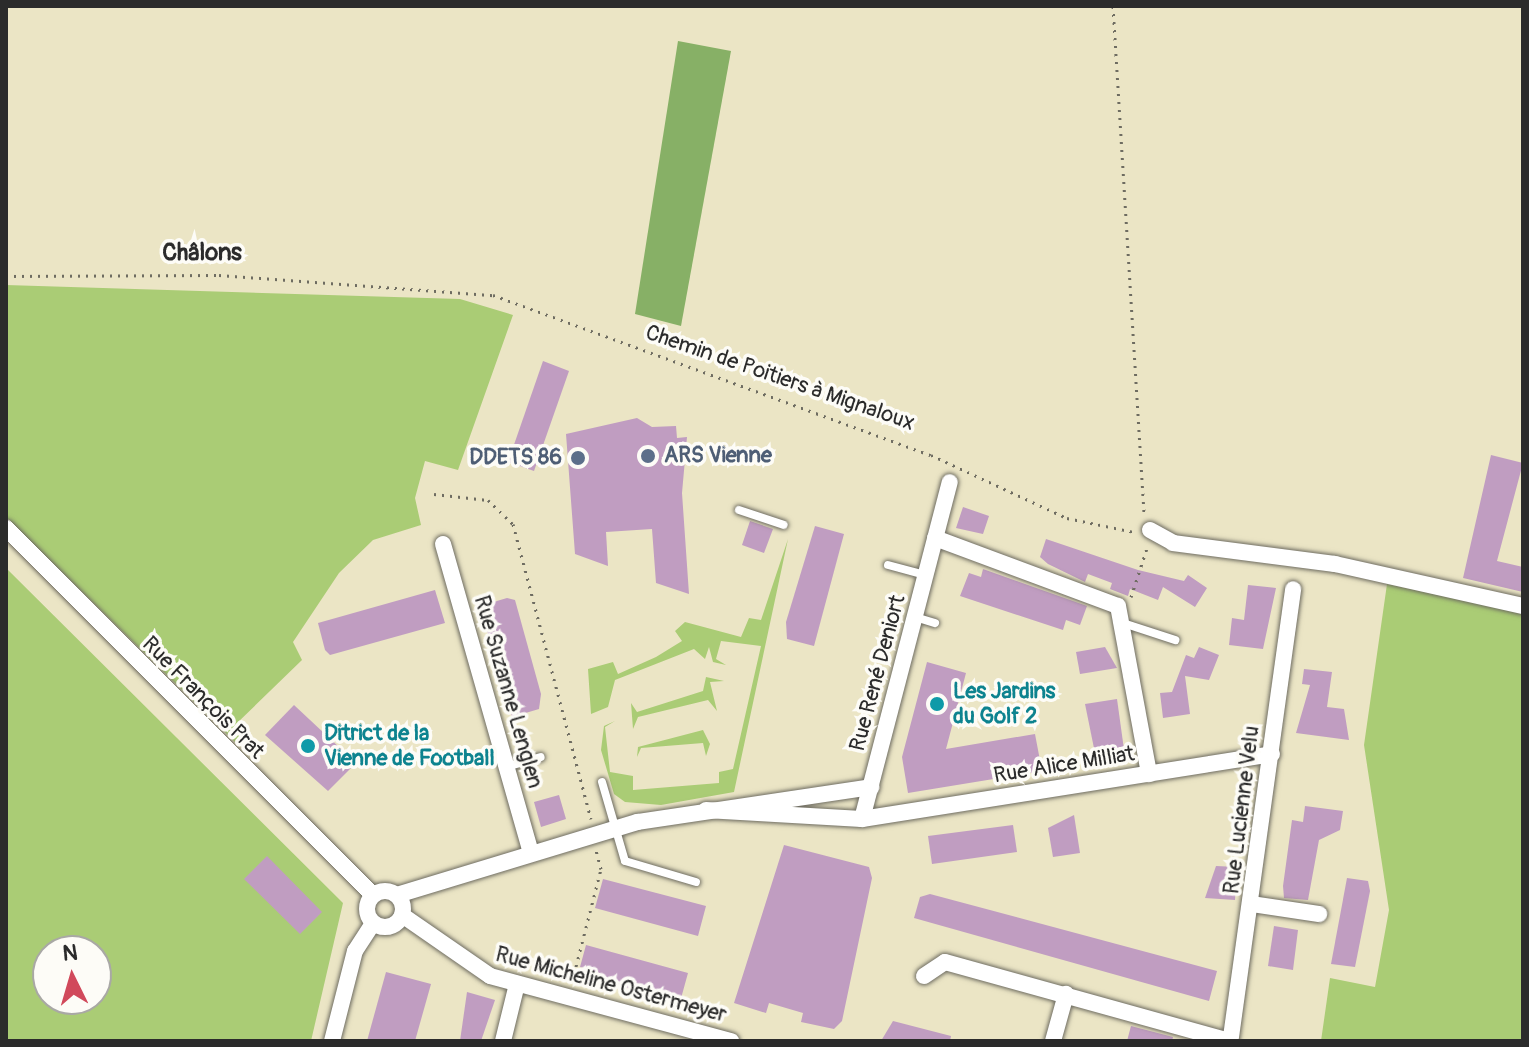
<!DOCTYPE html>
<meta charset="utf-8">
<style>
body{margin:0}
#map{position:relative;width:1529px;height:1047px;overflow:hidden;background:#ebe5c5;font-family:Pangolin,sans-serif}
div>[style]{position:absolute}
[style*='--x']{left:calc(var(--x)*1px);top:calc(var(--y)*1px);width:calc(var(--w)*1px);rotate:calc(var(--a)*1deg)}
.green>*{inset:0;background:#aacc75}
.forest>*{inset:0;background:#87b066}
.building>*{inset:0;background:#c09dc1}
.path>*{height:3px;margin-top:-1.5px;transform-origin:0;background:repeating-linear-gradient(90deg,#6e6c61 0 2px,transparent 0 8px)}
.roads{filter:drop-shadow(0 0 2px #6e6c61) drop-shadow(0 0 2px #6e6c61)}
.lane>*{height:8px;margin:-4px;padding:0 4px;transform-origin:4px;border-radius:4px;background:#fff}
.street>*{height:16px;margin:-8px;padding:0 8px;transform-origin:8px;border-radius:8px;background:#fff}
.street>.ring{margin:-8px;padding:0;box-sizing:content-box;background:none;border:16px solid #fff;border-radius:50%}
.dots>*{width:22px;height:22px;translate:-50% -50%;box-sizing:border-box;border:4px solid #fdfcf7;border-radius:50%}
span{translate:-50% -50%;white-space:nowrap;text-align:center;line-height:1.15;-webkit-text-stroke:7px #fdfcf7;paint-order:stroke}
.street-label{font-size:22px;color:#2b2b2b}
.service-label{font-size:22px;color:#4e5e75;font-weight:700}
.left{translate:0 -50%;text-align:left}
.right{translate:-100% -50%;text-align:right}
.culture-label{font-size:22px;color:#0d838f;font-weight:700}
.neighbourhood-label{font-size:24px;color:#2b2b2b;font-weight:700}
.frame{position:absolute;inset:0;border:8px solid #2b2b2b;pointer-events:none}
.north{position:absolute;left:32px;top:935px;width:80px;height:80px;box-sizing:border-box;background:#fdfcf7;border:2px solid #a9a8a5;border-radius:50%;rotate:355deg;font-size:22px;font-weight:700;line-height:32px;text-align:center;color:#2b2b2b}
.north::after{content:'';display:block;margin:auto;width:28px;height:36px;background:#d1495b;clip-path:polygon(50% 0,100% 100%,50% 72%,0 100%)}
</style>
<div id="map">
<div class="green">
<i style="clip-path:polygon(6px 285px,460px 299px,513px 315px,458px 470px,425px 461px,415px 498px,421px 525px,373px 540px,339px 573px,293px 642px,302px 660px,235px 725px,245px 735px,238px 745px,6px 517px)"></i>
<i style="clip-path:polygon(788px 539px,734px 792px,661px 805px,625px 802px,614px 794px,601px 750px,604px 726px,615px 721px,605px 727px,610px 772px,633px 776px,633px 790px,719px 783px,719px 772px,733px 769px,761px 646px,721px 641px,716px 659px,726px 665px,713px 662px,709px 647px,705px 659px,694px 649px,615px 680px,608px 707px,591px 714px,588px 669px,613px 662px,618px 674px,656px 657px,682px 641px,675px 631px,685px 622px,741px 637px,749px 618px,761px 620px)"></i>
<i style="clip-path:polygon(evenodd,6px 568px,343px 903px,311px 1041px,6px 1041px,6px 568px,48px 951px,96px 951px,96px 999px,48px 999px,48px 951px)"></i>
<i style="clip-path:polygon(1387px 584px,1523px 613px,1523px 1041px,1321px 1041px,1330px 978px,1375px 987px,1389px 910px,1364px 745px)"></i>
<i style="clip-path:polygon(706px 677px,724px 681px,710px 682px,717px 711px,708px 700px,638px 717px,633px 729px,631px 703px,637px 712px,703px 691px)"></i>
<i style="clip-path:polygon(703px 730px,710px 744px,706px 756px,703px 743px,641px 748px,637px 757px,638px 747px)"></i>
</div>
<div class="forest">
<i style="clip-path:polygon(678px 41px,731px 51px,681px 326px,635px 314px)"></i>
</div>
<div class="building">
<i style="clip-path:polygon(543px 361px,569px 371px,534px 471px,508px 462px)"></i>
<i style="clip-path:polygon(637px 418px,652px 427px,676px 426px,677px 438px,687px 437px,682px 493px,689px 594px,656px 583px,652px 529px,606px 532px,608px 566px,575px 554px,566px 434px)"></i>
<i style="clip-path:polygon(1491px 455px,1523px 463px,1497px 561px,1523px 567px,1523px 592px,1463px 578px)"></i>
<i style="clip-path:polygon(963px 507px,989px 516px,983px 534px,956px 528px)"></i>
<i style="clip-path:polygon(750px 521px,773px 529px,764px 553px,742px 545px)"></i>
<i style="clip-path:polygon(815px 526px,844px 534px,814px 646px,787px 639px,786px 622px)"></i>
<i style="clip-path:polygon(1046px 539px,1138px 570px,1184px 581px,1188px 575px,1207px 588px,1195px 607px,1163px 587px,1158px 600px,1130px 589px,1128px 596px,1110px 589px,1112px 583px,1088px 574px,1085px 582px,1048px 564px,1040px 557px)"></i>
<i style="clip-path:polygon(983px 569px,1087px 606px,1080px 625px,1066px 620px,1063px 630px,960px 596px,969px 573px,981px 577px)"></i>
<i style="clip-path:polygon(1248px 585px,1276px 588px,1263px 649px,1229px 645px,1232px 618px,1244px 620px)"></i>
<i style="clip-path:polygon(435px 590px,445px 623px,330px 655px,325px 650px,318px 623px)"></i>
<i style="clip-path:polygon(507px 598px,515px 600px,541px 694px,539px 709px,512px 717px,480px 606px)"></i>
<i style="clip-path:polygon(1105px 647px,1117px 668px,1080px 674px,1076px 652px)"></i>
<i style="clip-path:polygon(1199px 647px,1219px 655px,1209px 680px,1185px 676px,1190px 714px,1163px 718px,1160px 693px,1172px 692px,1186px 655px,1194px 658px)"></i>
<i style="clip-path:polygon(927px 662px,966px 673px,946px 749px,1035px 734px,1042px 771px,908px 793px,902px 757px)"></i>
<i style="clip-path:polygon(1304px 669px,1332px 672px,1327px 707px,1344px 709px,1349px 740px,1296px 733px,1310px 685px,1302px 684px)"></i>
<i style="clip-path:polygon(1117px 699px,1126px 764px,1098px 768px,1085px 704px)"></i>
<i style="clip-path:polygon(294px 705px,356px 763px,328px 791px,265px 735px)"></i>
<i style="clip-path:polygon(559px 795px,566px 819px,541px 827px,534px 802px)"></i>
<i style="clip-path:polygon(1305px 806px,1343px 811px,1340px 830px,1319px 840px,1308px 900px,1284px 898px,1283px 886px,1292px 820px,1303px 822px)"></i>
<i style="clip-path:polygon(1074px 815px,1080px 853px,1053px 857px,1048px 828px)"></i>
<i style="clip-path:polygon(1013px 825px,1017px 852px,932px 864px,928px 836px)"></i>
<i style="clip-path:polygon(784px 845px,869px 867px,872px 878px,842px 1021px,834px 1029px,801px 1022px,803px 1013px,769px 1003px,766px 1013px,734px 1003px)"></i>
<i style="clip-path:polygon(267px 856px,322px 912px,300px 934px,244px 879px)"></i>
<i style="clip-path:polygon(1216px 866px,1237px 867px,1235px 900px,1205px 898px)"></i>
<i style="clip-path:polygon(1347px 878px,1368px 881px,1370px 891px,1355px 967px,1331px 964px)"></i>
<i style="clip-path:polygon(603px 879px,706px 906px,698px 936px,595px 908px)"></i>
<i style="clip-path:polygon(930px 894px,1217px 971px,1209px 1001px,914px 918px,920px 897px)"></i>
<i style="clip-path:polygon(1274px 926px,1298px 930px,1293px 970px,1268px 966px)"></i>
<i style="clip-path:polygon(586px 945px,688px 973px,680px 1002px,586px 977px,588px 969px,580px 967px)"></i>
<i style="clip-path:polygon(386px 972px,431px 984px,415px 1041px,367px 1041px)"></i>
<i style="clip-path:polygon(467px 992px,495px 1000px,481px 1041px,460px 1041px)"></i>
<i style="clip-path:polygon(893px 1021px,951px 1036px,950px 1041px,881px 1041px)"></i>
<i style="clip-path:polygon(1131px 1026px,1173px 1037px,1172px 1041px,1127px 1041px)"></i>
</div>
<div class="path">
<i style="--x:1113;--y:6;--w:508;--a:86.5"></i>
<i style="--x:6;--y:276;--w:213;--a:-0.3"></i>
<i style="--x:219;--y:275;--w:275;--a:4.2"></i>
<i style="--x:493;--y:295;--w:466;--a:20.1"></i>
<i style="--x:931;--y:455;--w:150;--a:24.9"></i>
<i style="--x:1067;--y:518;--w:68;--a:11.8"></i>
<i style="--x:434;--y:494;--w:54;--a:6.3"></i>
<i style="--x:488;--y:500;--w:35;--a:44"></i>
<i style="--x:513;--y:524;--w:305;--a:75.2"></i>
<i style="--x:1131;--y:597;--w:52;--a:-71.9"></i>
<i style="--x:572;--y:982;--w:117;--a:-75.6"></i>
<i style="--x:601;--y:869;--w:20;--a:-105"></i>
</div>
<div class="roads">
<div class="lane">
<i style="--x:739;--y:510;--w:47;--a:18.4"></i>
<i style="--x:888;--y:565;--w:39;--a:15"></i>
<i style="--x:915;--y:617;--w:21;--a:17"></i>
<i style="--x:1126;--y:624;--w:52;--a:18.1"></i>
<i style="--x:506;--y:767;--w:36;--a:-16"></i>
<i style="--x:602;--y:782;--w:82;--a:73.8"></i>
<i style="--x:625;--y:861;--w:74;--a:16.5"></i>
</div>
<div class="street">
<i style="--x:6;--y:528;--w:519;--a:45"></i>
<i style="--x:1150;--y:530;--w:26;--a:29"></i>
<i style="--x:1173;--y:543;--w:163;--a:7.4"></i>
<i style="--x:1335;--y:564;--w:193;--a:12.6"></i>
<i style="--x:935;--y:538;--w:195;--a:20.4"></i>
<i style="--x:1118;--y:606;--w:171;--a:79.5"></i>
<i style="--x:443;--y:544;--w:320;--a:74.1"></i>
<i style="--x:706;--y:810;--w:156;--a:3.3"></i>
<i style="--x:862;--y:819;--w:415;--a:-9"></i>
<i style="--x:862;--y:819;--w:348;--a:-75.4"></i>
<i class="ring" style="left:367px;top:891px;width:20px;height:20px"></i>
<i style="--x:397;--y:895;--w:252;--a:-16.9"></i>
<i style="--x:638;--y:822;--w:236;--a:-8.5"></i>
<i style="--x:1252;--y:904;--w:68;--a:8.5"></i>
<i style="--x:402;--y:915;--w:107;--a:34.7"></i>
<i style="--x:490;--y:976;--w:250;--a:15.1"></i>
<i style="--x:924;--y:976;--w:25;--a:-34"></i>
<i style="--x:945;--y:962;--w:296;--a:15.5"></i>
<i style="--x:1231;--y:1037;--w:452;--a:-82.1"></i>
<i style="--x:332;--y:1041;--w:93;--a:-75.7"></i>
<i style="--x:355;--y:951;--w:33;--a:-57"></i>
<i style="--x:503;--y:1041;--w:59;--a:-76.2"></i>
<i style="--x:1053;--y:1041;--w:49;--a:-74.5"></i>
</div>
</div>
<div class="dots">
<i style="left:648px;top:456px;background:#5c6f8a"></i>
<i style="left:578px;top:458px;background:#5c6f8a"></i>
<i style="left:937px;top:704px;background:#0f9aa8"></i>
<i style="left:308px;top:746px;background:#0f9aa8"></i>
</div>
<div class="street-label">
<span style="left:780px;top:378px;rotate:19deg">Chemin de Poitiers à Mignaloux</span>
<span style="left:878px;top:673px;rotate:-75deg">Rue René Deniort</span>
<span style="left:508px;top:692px;rotate:74deg">Rue Suzanne Lenglen</span>
<span style="left:203px;top:698px;rotate:45deg">Rue François Prat</span>
<span style="left:1064px;top:765px;rotate:-9deg">Rue Alice Milliat</span>
<span style="left:1242px;top:810px;rotate:-83deg">Rue Lucienne Velu</span>
<span style="left:611px;top:985px;rotate:15deg">Rue Micheline Ostermeyer</span>
</div>
<div class="service-label">
<span class="left" style="left:664px;top:456px">ARS Vienne</span>
<span class="right" style="left:562px;top:458px">DDETS 86</span>
</div>
<div class="culture-label">
<span class="left" style="left:953px;top:704px">Les Jardins<br>du Golf 2</span>
<span class="left" style="left:324px;top:746px">Ditrict de la<br>Vienne de Football</span>
</div>
<div class="neighbourhood-label">
<span style="left:202px;top:253px">Châlons</span>
</div>
<div class="frame"></div>
<div class="north">N</div>
</div>
